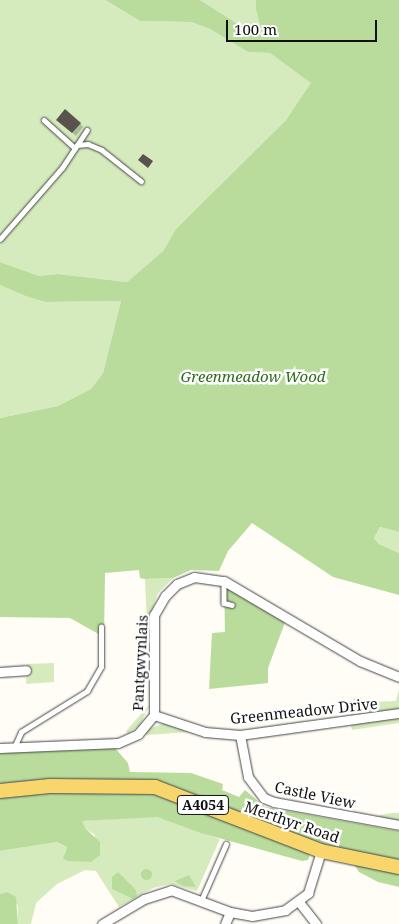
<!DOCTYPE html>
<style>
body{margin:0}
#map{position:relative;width:399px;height:924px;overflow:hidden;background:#fffdf5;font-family:"Noto Serif",serif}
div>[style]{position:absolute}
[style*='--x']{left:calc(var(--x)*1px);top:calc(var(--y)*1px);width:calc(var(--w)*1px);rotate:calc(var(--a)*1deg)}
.green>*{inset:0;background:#d5ebbd}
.forest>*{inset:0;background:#b9dc9c}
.round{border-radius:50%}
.shadow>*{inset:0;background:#0003}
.building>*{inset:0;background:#5a524d}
.roads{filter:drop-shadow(0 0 1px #444) drop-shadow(0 0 1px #444)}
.service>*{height:4.5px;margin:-2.25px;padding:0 2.25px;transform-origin:2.25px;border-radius:2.25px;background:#fff}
.minor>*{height:9px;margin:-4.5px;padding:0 4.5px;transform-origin:4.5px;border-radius:4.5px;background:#fff}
.primary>*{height:14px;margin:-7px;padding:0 7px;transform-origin:7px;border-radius:7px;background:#f9d66b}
span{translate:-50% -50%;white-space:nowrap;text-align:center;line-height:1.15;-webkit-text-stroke:5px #fff;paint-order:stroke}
.shield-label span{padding:1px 4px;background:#fff;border:1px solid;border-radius:4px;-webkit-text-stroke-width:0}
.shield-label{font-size:14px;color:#111;font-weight:700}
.park-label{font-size:15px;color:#2f6b1f;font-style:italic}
.street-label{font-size:15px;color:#111}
.scale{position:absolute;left:226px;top:20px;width:151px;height:22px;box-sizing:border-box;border:2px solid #111;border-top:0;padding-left:6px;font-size:15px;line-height:18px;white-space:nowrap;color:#111;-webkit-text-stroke:4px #fff;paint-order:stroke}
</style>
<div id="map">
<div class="green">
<i style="clip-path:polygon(0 0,105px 0,140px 21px,191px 22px,210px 29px,248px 52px,270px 53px,312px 83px,286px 120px,176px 229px,163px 251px,127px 282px,58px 274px,39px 276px,0 262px)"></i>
<i style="clip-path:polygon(200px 0,256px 0,256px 10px,264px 36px,246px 29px)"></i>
<i style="clip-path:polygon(0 285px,45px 302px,121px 301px,103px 373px,91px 389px,58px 406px,0 418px)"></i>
<i style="clip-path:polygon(380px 527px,399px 532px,399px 553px,379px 544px,374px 538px)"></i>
<i style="clip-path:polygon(173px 578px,158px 593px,147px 624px,145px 579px)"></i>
<i style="clip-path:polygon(54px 663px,54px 682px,26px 684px,27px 664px)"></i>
<i style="clip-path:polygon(399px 689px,399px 723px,352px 730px,350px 720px,354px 698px,368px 702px,396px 701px)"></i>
<i style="clip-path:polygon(150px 704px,140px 725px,128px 734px,126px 731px)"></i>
<i style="clip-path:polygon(162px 724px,165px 724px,190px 732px,146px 735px,146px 730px)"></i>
<i style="clip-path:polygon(399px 813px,399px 822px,372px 817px,391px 813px)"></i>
<i style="clip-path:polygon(141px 817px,157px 817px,220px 839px,197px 891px,170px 884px,153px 888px,119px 907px,96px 871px,85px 870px,57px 884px,36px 903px,31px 924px,18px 924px,18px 906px,7px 892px,0 894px,0 851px,57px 842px,67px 847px,64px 854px,91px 862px,95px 835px,86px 829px,82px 821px)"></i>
</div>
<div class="forest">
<i style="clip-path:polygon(105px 0,200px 0,246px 29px,263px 36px,256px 10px,256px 0,399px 0,399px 532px,380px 527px,374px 538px,379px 544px,399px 553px,399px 595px,333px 577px,252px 523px,228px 551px,219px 571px,191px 570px,173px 578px,145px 579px,140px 578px,139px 570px,105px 573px,104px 637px,70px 618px,0 617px,0 418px,58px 406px,91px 389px,103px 373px,121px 301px,45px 302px,26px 296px,0 285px,0 262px,39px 276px,58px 274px,127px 282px,163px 251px,176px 229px,286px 120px,311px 83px,270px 53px,248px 52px,210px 29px,191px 22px,140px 21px)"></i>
<i style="clip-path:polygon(224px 581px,287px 617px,268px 668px,268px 683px,209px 689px,212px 633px,225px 632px)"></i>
<i style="clip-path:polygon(115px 748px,128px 763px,130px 772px,191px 773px,223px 784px,222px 790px,239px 797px,245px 790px,265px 807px,399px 831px,399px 887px,378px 882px,359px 872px,350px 858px,312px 848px,308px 860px,302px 861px,201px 833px,157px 817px,82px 821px,86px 829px,100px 842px,100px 855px,91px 862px,67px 861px,63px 858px,67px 847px,57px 842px,0 851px,0 753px)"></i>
<i class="round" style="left:140.5px;top:868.5px;width:11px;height:11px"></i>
<i style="clip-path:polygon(118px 872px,136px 890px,137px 896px,133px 899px,112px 889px,112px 877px)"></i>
<i style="clip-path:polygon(189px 875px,196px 887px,183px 886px,175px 881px)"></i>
<i style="clip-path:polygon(7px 892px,16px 897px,18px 924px,0 924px,0 894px)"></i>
</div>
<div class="shadow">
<i style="clip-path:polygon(61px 123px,80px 123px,83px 127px,76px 136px)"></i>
</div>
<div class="building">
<i style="clip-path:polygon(65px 109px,81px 123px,72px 133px,56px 120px)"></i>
<i style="clip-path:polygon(143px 154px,153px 161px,148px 168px,138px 160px)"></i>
</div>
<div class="roads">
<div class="service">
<i style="--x:44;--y:120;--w:42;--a:42.1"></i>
<i style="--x:77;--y:145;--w:11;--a:-5"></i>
<i style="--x:88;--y:144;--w:15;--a:23"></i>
<i style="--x:102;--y:150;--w:50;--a:38.5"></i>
<i style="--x:0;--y:239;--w:94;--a:-48.9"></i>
<i style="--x:62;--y:168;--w:45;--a:-56.7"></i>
<i style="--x:224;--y:581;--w:22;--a:90"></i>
<i style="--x:224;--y:603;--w:8;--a:14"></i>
<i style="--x:14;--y:748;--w:17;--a:-66"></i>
<i style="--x:21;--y:732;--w:78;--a:-31.8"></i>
<i style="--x:87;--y:691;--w:28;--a:-60"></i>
<i style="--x:101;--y:667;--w:40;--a:-90"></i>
<i style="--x:201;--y:901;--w:62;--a:-66.3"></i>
</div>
<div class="minor">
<i style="--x:0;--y:672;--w:26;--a:-4"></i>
<i style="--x:154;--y:715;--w:54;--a:18.4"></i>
<i style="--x:205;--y:732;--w:35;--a:5"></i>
<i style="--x:240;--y:735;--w:161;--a:-7.9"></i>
<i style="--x:240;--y:735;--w:43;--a:79.2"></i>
<i style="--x:248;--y:777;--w:26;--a:53"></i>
<i style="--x:264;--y:798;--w:11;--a:22"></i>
<i style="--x:274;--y:802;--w:127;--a:10.4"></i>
<i style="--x:0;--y:748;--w:118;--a:-2.4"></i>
<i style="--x:118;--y:743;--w:22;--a:-24"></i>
<i style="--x:138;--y:734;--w:25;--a:-50"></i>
<i style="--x:154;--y:715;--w:100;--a:-90"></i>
<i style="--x:154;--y:615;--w:22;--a:-60"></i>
<i style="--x:165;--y:596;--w:17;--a:-45"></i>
<i style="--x:177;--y:584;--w:18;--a:-22"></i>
<i style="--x:194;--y:577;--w:30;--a:8"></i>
<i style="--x:224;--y:581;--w:158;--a:30.5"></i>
<i style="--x:360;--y:661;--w:42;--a:22.3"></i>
<i style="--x:299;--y:902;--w:28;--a:52"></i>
<i style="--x:102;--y:924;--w:49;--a:-30.8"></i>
<i style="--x:144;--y:899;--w:28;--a:-18"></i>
<i style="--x:171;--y:890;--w:63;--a:20.4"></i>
<i style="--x:230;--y:912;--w:22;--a:10"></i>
<i style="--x:252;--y:916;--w:34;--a:-10"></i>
<i style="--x:285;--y:910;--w:29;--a:-36"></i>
<i style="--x:308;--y:893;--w:44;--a:-72.8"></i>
<i style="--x:225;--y:924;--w:13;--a:-67"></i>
</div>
<div class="primary">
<i style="--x:0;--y:791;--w:50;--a:-5.7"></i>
<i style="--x:50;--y:786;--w:105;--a:0.5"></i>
<i style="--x:155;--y:787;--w:178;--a:21.1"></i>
<i style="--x:321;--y:851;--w:80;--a:11.6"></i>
</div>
</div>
<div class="shield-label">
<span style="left:203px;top:805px">A4054</span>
</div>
<div class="park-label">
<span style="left:253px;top:377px">Greenmeadow Wood</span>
</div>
<div class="street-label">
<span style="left:140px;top:663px;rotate:-87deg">Pantgwynlais</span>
<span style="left:304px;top:711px;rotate:-6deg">Greenmeadow Drive</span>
<span style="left:315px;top:795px;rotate:12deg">Castle View</span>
<span style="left:292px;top:822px;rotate:19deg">Merthyr Road</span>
</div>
<div class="scale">100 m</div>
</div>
